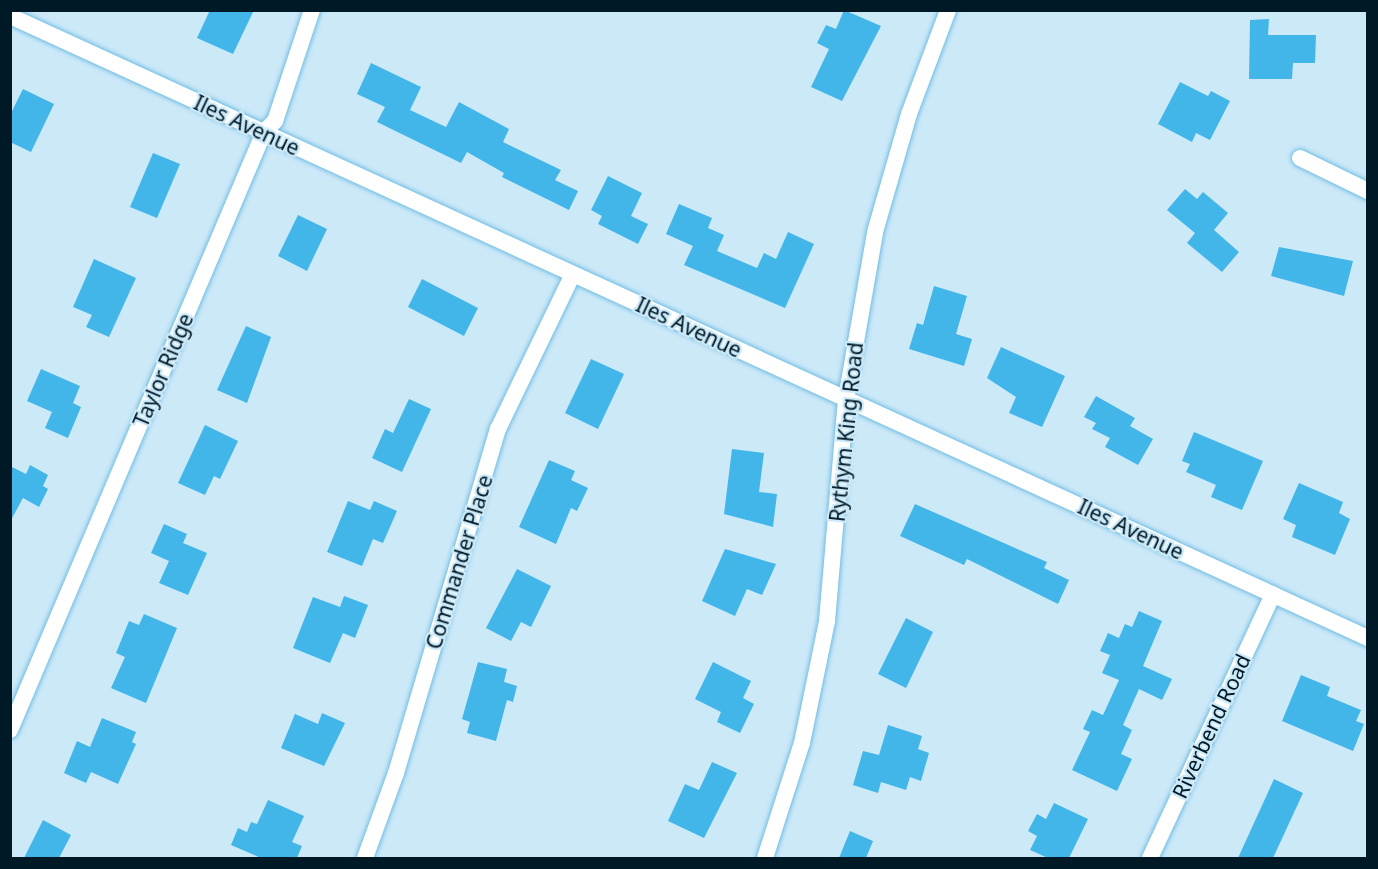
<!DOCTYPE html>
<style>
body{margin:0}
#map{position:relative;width:1378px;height:869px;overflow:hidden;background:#cce9f8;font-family:"Noto Sans",sans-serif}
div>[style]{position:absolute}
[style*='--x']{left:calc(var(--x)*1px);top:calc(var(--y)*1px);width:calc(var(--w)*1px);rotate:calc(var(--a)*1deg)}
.building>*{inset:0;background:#42b6e9}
.roads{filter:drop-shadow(0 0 2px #71bde3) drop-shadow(0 0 2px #71bde3)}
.street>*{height:16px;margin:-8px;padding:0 8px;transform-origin:8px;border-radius:8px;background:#fff}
span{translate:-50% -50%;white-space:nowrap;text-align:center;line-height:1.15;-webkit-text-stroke:4.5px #cce9f8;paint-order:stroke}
.street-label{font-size:21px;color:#001927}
.frame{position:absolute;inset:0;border:12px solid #001927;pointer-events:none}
</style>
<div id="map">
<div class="building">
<i style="clip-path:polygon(210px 10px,254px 10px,233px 54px,197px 38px)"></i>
<i style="clip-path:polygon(844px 10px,881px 26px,842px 101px,811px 87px,829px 49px,817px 43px,826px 25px,836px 29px)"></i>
<i style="clip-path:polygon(1269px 19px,1268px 35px,1316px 35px,1315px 63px,1293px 63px,1292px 79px,1249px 79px,1250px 20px)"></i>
<i style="clip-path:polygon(371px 63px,421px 87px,410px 110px,446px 127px,459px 102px,509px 129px,503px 142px,561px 170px,555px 180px,578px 191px,569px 210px,502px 177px,504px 173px,467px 152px,461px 163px,377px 122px,385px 107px,357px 94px)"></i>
<i style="clip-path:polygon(1180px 82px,1208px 96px,1211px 91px,1230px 101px,1210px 140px,1196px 133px,1192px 142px,1158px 124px)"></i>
<i style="clip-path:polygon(23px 89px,54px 104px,31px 152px,10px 142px,10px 115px)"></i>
<i style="clip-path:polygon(153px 153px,180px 164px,157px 218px,130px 207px)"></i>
<i style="clip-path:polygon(608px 176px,642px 193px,631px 216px,648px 224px,638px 244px,598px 224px,602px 216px,591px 210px)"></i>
<i style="clip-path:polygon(1185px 189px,1197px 199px,1203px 192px,1228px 213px,1214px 230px,1239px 252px,1222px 272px,1187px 243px,1195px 233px,1167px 210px)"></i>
<i style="clip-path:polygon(679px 204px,712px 218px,708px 228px,724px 235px,717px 251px,757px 268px,764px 253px,776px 259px,788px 232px,814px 244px,785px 308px,684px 265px,693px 246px,666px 234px)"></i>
<i style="clip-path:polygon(298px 215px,327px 229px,307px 271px,278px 256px)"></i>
<i style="clip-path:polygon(1279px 247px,1353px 261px,1344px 296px,1271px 276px)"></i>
<i style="clip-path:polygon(94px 259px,136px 278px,109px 337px,86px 327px,92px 315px,73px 307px)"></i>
<i style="clip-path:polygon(422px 279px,478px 308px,464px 336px,408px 307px)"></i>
<i style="clip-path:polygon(934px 286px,967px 296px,956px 334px,972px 339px,964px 366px,909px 349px,917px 323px,923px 325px)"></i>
<i style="clip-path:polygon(246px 326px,271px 337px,247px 403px,217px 390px)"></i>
<i style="clip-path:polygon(1001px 347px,1065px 376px,1042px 427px,1009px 413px,1016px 397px,987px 378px)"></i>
<i style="clip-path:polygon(591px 359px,624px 374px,598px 429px,565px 413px)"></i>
<i style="clip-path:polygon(41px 369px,80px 386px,73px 403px,81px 407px,68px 438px,45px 428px,52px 412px,27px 401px)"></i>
<i style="clip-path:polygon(1096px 396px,1135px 418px,1130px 426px,1153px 439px,1138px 465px,1105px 447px,1110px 438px,1092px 429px,1096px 423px,1084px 417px)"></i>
<i style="clip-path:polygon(409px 399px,431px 409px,402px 472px,372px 458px,385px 429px,393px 433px)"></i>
<i style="clip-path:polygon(205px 425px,238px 441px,220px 479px,214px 476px,205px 495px,178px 483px)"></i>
<i style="clip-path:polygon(1194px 432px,1263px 461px,1242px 510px,1211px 497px,1216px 485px,1186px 472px,1190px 464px,1182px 461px)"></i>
<i style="clip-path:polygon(732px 449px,764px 453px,759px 492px,777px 494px,773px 527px,724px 514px)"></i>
<i style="clip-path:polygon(549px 460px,575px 471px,571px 480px,588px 488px,577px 511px,571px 508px,556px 544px,519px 527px)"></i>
<i style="clip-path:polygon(30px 465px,48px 475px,43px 486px,48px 489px,39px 507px,23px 498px,10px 522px,10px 466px,26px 474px)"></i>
<i style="clip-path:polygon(1299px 483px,1343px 502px,1339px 513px,1350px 519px,1335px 555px,1292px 537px,1296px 525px,1283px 519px)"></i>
<i style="clip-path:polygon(348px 501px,370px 510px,374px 501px,397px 511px,383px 543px,373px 539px,362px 566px,327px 552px)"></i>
<i style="clip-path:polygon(915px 504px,1047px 562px,1044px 568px,1069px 580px,1058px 604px,967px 559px,964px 565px,900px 536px)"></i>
<i style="clip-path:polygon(164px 524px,187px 534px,183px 543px,207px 553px,188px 595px,159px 583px,169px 561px,151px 553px)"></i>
<i style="clip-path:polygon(725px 549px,776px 564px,762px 595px,747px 589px,735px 616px,702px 601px)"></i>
<i style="clip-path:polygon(517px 569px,551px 586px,531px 627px,521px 622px,511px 641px,486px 628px)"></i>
<i style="clip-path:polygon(344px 596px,368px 605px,355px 638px,343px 633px,330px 663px,293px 648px,313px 597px,340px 607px)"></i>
<i style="clip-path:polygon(1139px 611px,1162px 621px,1143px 666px,1172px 679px,1162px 700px,1139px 689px,1123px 725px,1132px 730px,1121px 754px,1132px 759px,1117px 791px,1072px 770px,1090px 732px,1083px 729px,1092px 710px,1103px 715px,1119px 680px,1102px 673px,1110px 655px,1100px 651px,1108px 633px,1119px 638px,1125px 624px,1132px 627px)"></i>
<i style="clip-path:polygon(144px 614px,177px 628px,146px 703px,111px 688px,125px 657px,116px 653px,129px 621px,139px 625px)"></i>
<i style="clip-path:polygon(906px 618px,933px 632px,906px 688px,878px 674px)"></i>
<i style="clip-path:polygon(478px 662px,507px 669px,504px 682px,517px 686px,513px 702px,507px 700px,496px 741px,467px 733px,470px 722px,462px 719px)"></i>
<i style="clip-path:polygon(713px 662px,751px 681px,743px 698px,754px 704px,740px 733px,717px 722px,721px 712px,695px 699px)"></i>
<i style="clip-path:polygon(1301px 675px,1330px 687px,1327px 696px,1361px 710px,1356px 721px,1364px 724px,1353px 751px,1282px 721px)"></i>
<i style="clip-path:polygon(322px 713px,345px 723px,324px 766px,281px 748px,295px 714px,318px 724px)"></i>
<i style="clip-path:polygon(102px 718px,136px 732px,132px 742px,136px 744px,118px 784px,91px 772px,86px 783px,64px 773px,77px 741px,90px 747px)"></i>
<i style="clip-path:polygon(888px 725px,922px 736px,918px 749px,929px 753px,921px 781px,910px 777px,906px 790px,881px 782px,878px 793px,853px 785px,863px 751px,879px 755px)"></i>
<i style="clip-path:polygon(712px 762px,737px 773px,704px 838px,668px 821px,685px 784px,699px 790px)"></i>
<i style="clip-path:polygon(1274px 779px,1303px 793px,1273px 858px,1238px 858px)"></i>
<i style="clip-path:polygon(268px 800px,304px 816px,292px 842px,302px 846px,297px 858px,261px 858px,231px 845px,238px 828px,247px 832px,251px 822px,257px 824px)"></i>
<i style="clip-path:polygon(1054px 803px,1088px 819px,1069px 858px,1048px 858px,1030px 850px,1037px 836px,1028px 831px,1037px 814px,1046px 819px)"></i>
<i style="clip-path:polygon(43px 820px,71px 835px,59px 858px,24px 858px)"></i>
<i style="clip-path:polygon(850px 831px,873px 841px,866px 858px,839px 858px)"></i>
</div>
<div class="roads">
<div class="street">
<i style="--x:10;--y:16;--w:1494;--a:24.61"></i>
<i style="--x:1300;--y:158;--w:76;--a:25.9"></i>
<i style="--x:10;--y:730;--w:650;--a:-66.99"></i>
<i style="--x:264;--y:132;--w:16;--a:-45"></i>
<i style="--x:275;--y:121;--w:117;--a:-71.6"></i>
<i style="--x:365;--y:858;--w:90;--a:-70"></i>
<i style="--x:396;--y:773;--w:359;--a:-73.5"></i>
<i style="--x:498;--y:429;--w:172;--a:-64.2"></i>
<i style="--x:765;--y:858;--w:121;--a:-72.2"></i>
<i style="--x:802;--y:743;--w:125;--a:-78.4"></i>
<i style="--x:827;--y:621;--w:223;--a:-85.1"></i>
<i style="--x:846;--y:399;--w:169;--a:-80.1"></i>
<i style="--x:875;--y:232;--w:123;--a:-73.9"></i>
<i style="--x:909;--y:114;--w:111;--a:-69.4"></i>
<i style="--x:1150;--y:858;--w:291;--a:-65"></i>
</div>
</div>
<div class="street-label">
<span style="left:247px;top:125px;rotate:25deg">Iles Avenue</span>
<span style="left:689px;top:327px;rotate:25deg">Iles Avenue</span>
<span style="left:163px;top:370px;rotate:-67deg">Taylor Ridge</span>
<span style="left:846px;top:432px;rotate:-84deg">Rythym King Road</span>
<span style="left:1131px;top:529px;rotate:25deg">Iles Avenue</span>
<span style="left:459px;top:562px;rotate:-73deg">Commander Place</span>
<span style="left:1211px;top:726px;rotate:-65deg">Riverbend Road</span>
</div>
<div class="frame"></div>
</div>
